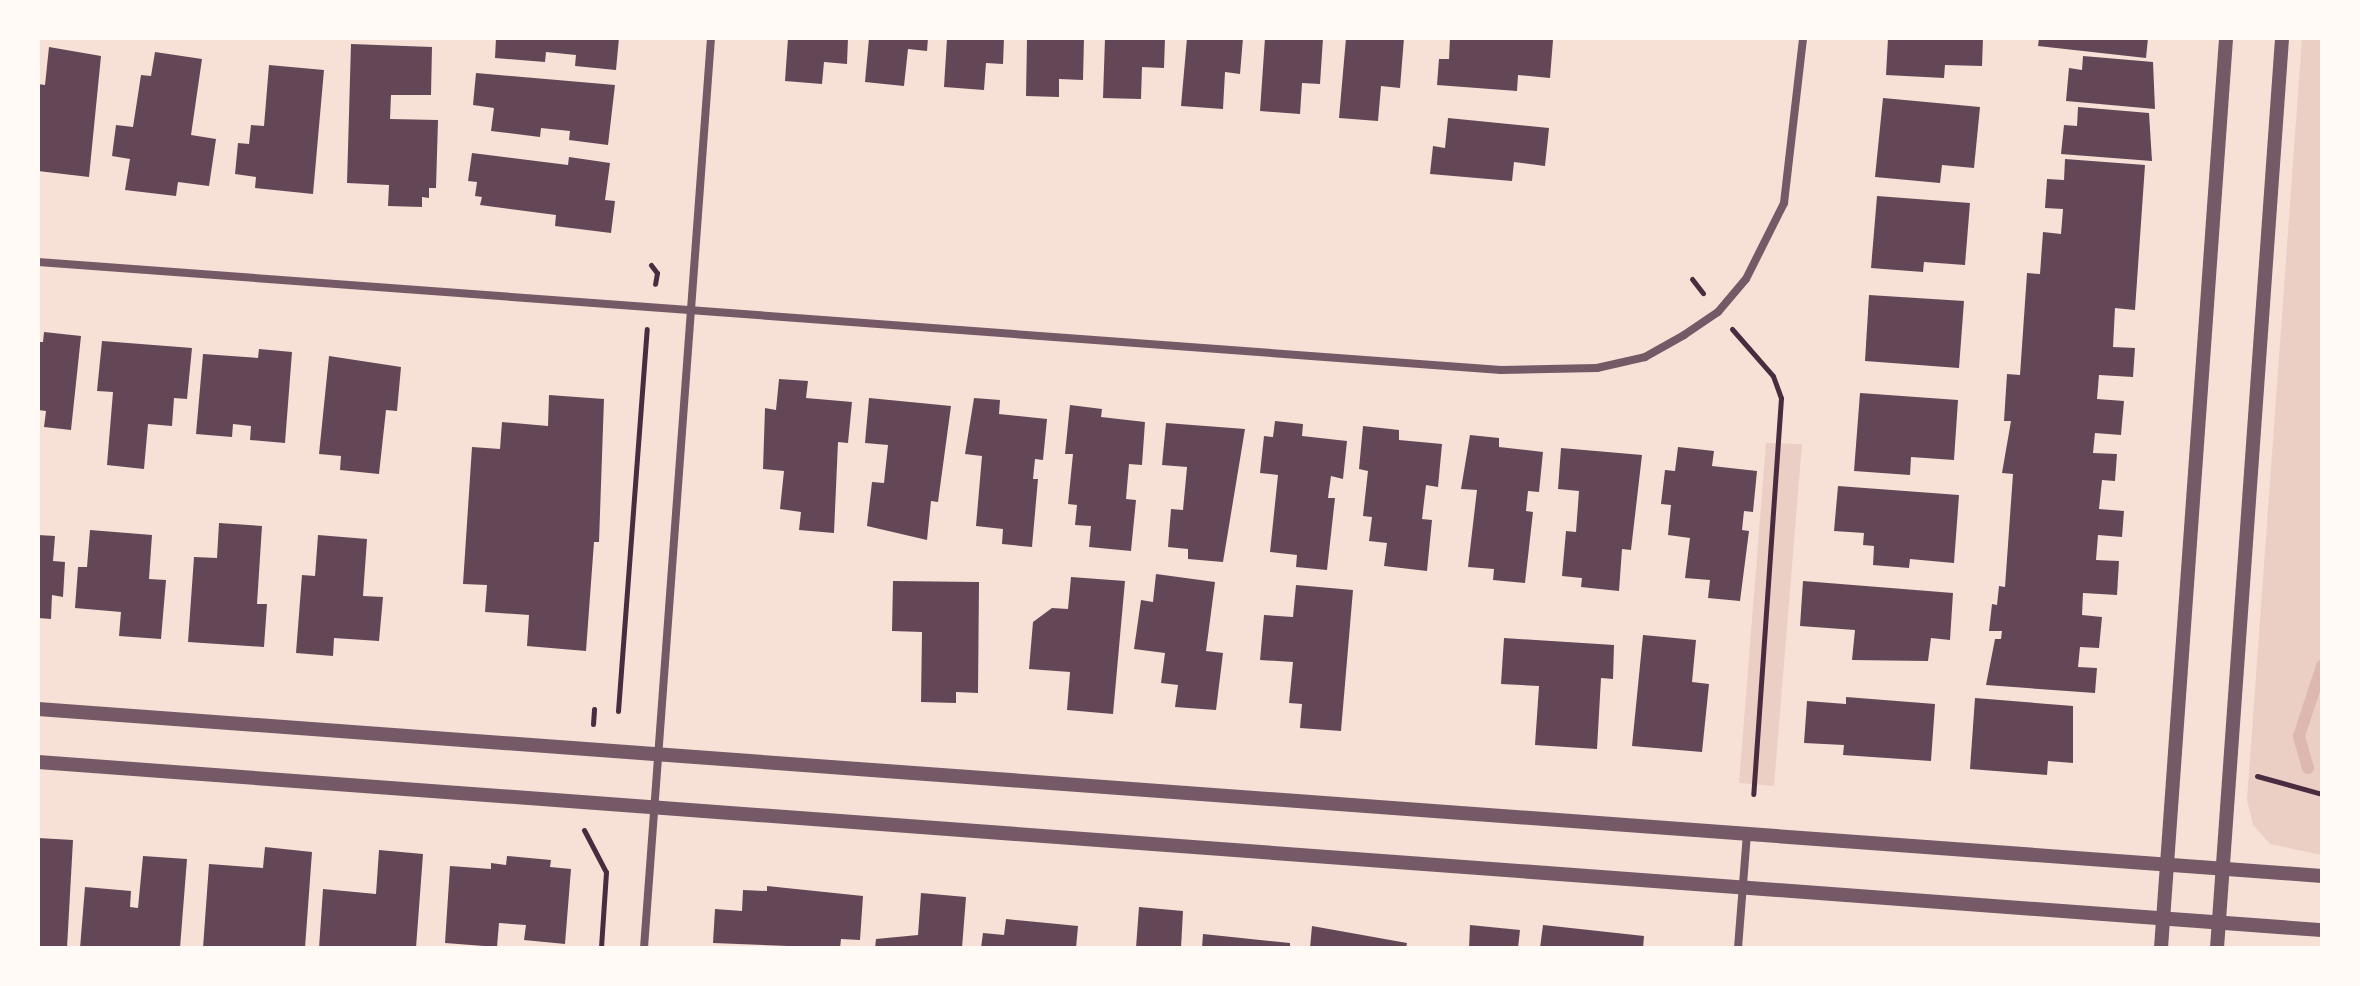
<!DOCTYPE html>
<style>
body{margin:0}
#map{position:relative;width:2360px;height:986px;overflow:hidden;background:#f7e1d7;font-family:"Open Sans",sans-serif}
div>[style]{position:absolute}
[style*='--x']{left:calc(var(--x)*1px);top:calc(var(--y)*1px);width:calc(var(--w)*1px);rotate:calc(var(--a)*1deg)}
.green>*{inset:0;background:#ebcfc5}
.stream>*{height:12px;margin:-6px;padding:0 6px;transform-origin:6px;border-radius:6px;background:#dcb8b0}
.building>*{inset:0;background:#644757}
.path>*{height:5px;margin:-2.5px;padding:0 2.5px;transform-origin:2.5px;border-radius:2.5px;background:#4a2c40}
.minor>*{height:8px;margin:-4px;padding:0 4px;transform-origin:4px;border-radius:4px;background:#755966}
.tertiary>*{height:14px;margin:-7px;padding:0 7px;transform-origin:7px;border-radius:7px;background:#755966}
span{translate:-50% -50%;white-space:nowrap;text-align:center;line-height:1.15;-webkit-text-stroke:8px #fffaf5;paint-order:stroke}
.frame{position:absolute;inset:0;border:40px solid #fffaf5;pointer-events:none}
</style>
<div id="map">
<div class="green">
<i style="clip-path:polygon(2302px 38px,2322px 38px,2322px 855px,2270px 844px,2253px 825px,2247px 800px)"></i>
<i style="clip-path:polygon(1766px 443px,1802px 444px,1774px 786px,1739px 783px)"></i>
</div>
<div class="stream">
<i style="--x:2308;--y:768;--w:33;--a:-106"></i>
<i style="--x:2299;--y:736;--w:74;--a:-71.8"></i>
</div>
<div class="building">
<i style="clip-path:polygon(496px 38px,619px 38px,616px 70px,575px 66px,576px 55px,546px 52px,545px 62px,495px 58px)"></i>
<i style="clip-path:polygon(788px 38px,848px 38px,847px 64px,824px 62px,822px 84px,785px 81px)"></i>
<i style="clip-path:polygon(869px 38px,928px 38px,927px 51px,908px 49px,904px 86px,865px 82px)"></i>
<i style="clip-path:polygon(947px 38px,1004px 38px,1003px 64px,986px 63px,984px 90px,944px 87px)"></i>
<i style="clip-path:polygon(1027px 38px,1084px 38px,1083px 80px,1059px 79px,1059px 97px,1026px 96px)"></i>
<i style="clip-path:polygon(1105px 38px,1165px 38px,1164px 68px,1142px 67px,1141px 99px,1103px 98px)"></i>
<i style="clip-path:polygon(1187px 38px,1243px 38px,1240px 74px,1225px 72px,1223px 109px,1181px 106px)"></i>
<i style="clip-path:polygon(1265px 38px,1323px 38px,1320px 84px,1302px 83px,1300px 114px,1260px 111px)"></i>
<i style="clip-path:polygon(1346px 38px,1404px 38px,1400px 88px,1381px 86px,1378px 121px,1339px 118px)"></i>
<i style="clip-path:polygon(1450px 38px,1553px 40px,1550px 78px,1518px 75px,1517px 91px,1437px 85px,1439px 59px,1449px 59px)"></i>
<i style="clip-path:polygon(1888px 38px,1983px 38px,1982px 66px,1945px 65px,1944px 78px,1886px 75px)"></i>
<i style="clip-path:polygon(2039px 38px,2148px 38px,2146px 58px,2038px 46px)"></i>
<i style="clip-path:polygon(351px 44px,432px 47px,431px 95px,391px 95px,390px 119px,438px 120px,436px 188px,429px 188px,429px 198px,422px 197px,422px 207px,388px 206px,389px 185px,347px 183px)"></i>
<i style="clip-path:polygon(49px 47px,101px 56px,89px 177px,38px 171px,38px 84px,45px 85px)"></i>
<i style="clip-path:polygon(155px 52px,202px 59px,191px 135px,216px 139px,209px 186px,178px 182px,176px 196px,125px 190px,130px 159px,112px 156px,116px 125px,133px 127px,141px 75px,151px 76px)"></i>
<i style="clip-path:polygon(2083px 56px,2153px 62px,2155px 109px,2066px 101px,2069px 68px,2082px 70px)"></i>
<i style="clip-path:polygon(269px 65px,324px 70px,313px 194px,255px 188px,256px 177px,235px 174px,238px 143px,249px 144px,251px 125px,264px 126px)"></i>
<i style="clip-path:polygon(476px 73px,615px 85px,608px 145px,569px 140px,570px 131px,541px 128px,540px 137px,491px 131px,494px 108px,473px 105px)"></i>
<i style="clip-path:polygon(1883px 98px,1980px 107px,1974px 168px,1942px 165px,1940px 183px,1875px 177px)"></i>
<i style="clip-path:polygon(2078px 107px,2149px 113px,2152px 161px,2061px 154px,2064px 125px,2077px 126px)"></i>
<i style="clip-path:polygon(1448px 118px,1549px 128px,1545px 166px,1514px 162px,1512px 181px,1430px 174px,1433px 146px,1445px 148px)"></i>
<i style="clip-path:polygon(472px 153px,568px 165px,569px 157px,610px 163px,605px 200px,615px 201px,611px 233px,555px 226px,556px 215px,480px 205px,482px 197px,475px 196px,477px 182px,468px 181px)"></i>
<i style="clip-path:polygon(2065px 159px,2145px 165px,2135px 310px,2115px 308px,2113px 347px,2135px 348px,2133px 377px,2099px 375px,2097px 399px,2124px 401px,2121px 435px,2095px 433px,2093px 453px,2117px 454px,2115px 481px,2102px 480px,2099px 509px,2124px 511px,2122px 537px,2098px 535px,2096px 560px,2119px 561px,2117px 595px,2083px 593px,2082px 615px,2102px 617px,2099px 648px,2080px 647px,2078px 667px,2097px 668px,2095px 693px,1986px 685px,1995px 639px,2001px 639px,2002px 631px,1989px 631px,1992px 604px,1997px 605px,1999px 586px,2005px 587px,2013px 474px,2002px 473px,2011px 421px,2004px 421px,2007px 374px,2020px 375px,2027px 273px,2040px 274px,2043px 232px,2061px 234px,2063px 209px,2045px 208px,2047px 179px,2064px 180px)"></i>
<i style="clip-path:polygon(1877px 196px,1970px 203px,1965px 265px,1924px 262px,1923px 272px,1871px 268px)"></i>
<i style="clip-path:polygon(1869px 295px,1964px 301px,1959px 368px,1865px 361px)"></i>
<i style="clip-path:polygon(44px 332px,81px 336px,71px 430px,44px 427px,46px 411px,38px 410px,38px 342px,43px 342px)"></i>
<i style="clip-path:polygon(102px 341px,192px 348px,187px 399px,174px 398px,172px 426px,148px 424px,144px 469px,107px 465px,113px 392px,97px 391px)"></i>
<i style="clip-path:polygon(259px 349px,292px 352px,285px 443px,250px 440px,251px 426px,233px 424px,232px 437px,196px 434px,203px 354px,258px 358px)"></i>
<i style="clip-path:polygon(329px 356px,401px 367px,397px 411px,386px 410px,379px 474px,340px 470px,341px 456px,319px 454px)"></i>
<i style="clip-path:polygon(779px 379px,808px 381px,806px 398px,852px 402px,848px 443px,838px 442px,834px 533px,799px 530px,801px 512px,780px 509px,784px 471px,763px 469px,765px 408px,776px 410px)"></i>
<i style="clip-path:polygon(1860px 393px,1958px 400px,1954px 460px,1911px 457px,1910px 475px,1854px 471px)"></i>
<i style="clip-path:polygon(549px 395px,604px 399px,599px 542px,594px 542px,586px 651px,527px 646px,529px 615px,485px 612px,487px 585px,463px 584px,472px 447px,500px 449px,502px 422px,548px 426px)"></i>
<i style="clip-path:polygon(869px 398px,951px 406px,938px 502px,931px 501px,927px 540px,867px 526px,872px 482px,884px 483px,888px 445px,865px 443px)"></i>
<i style="clip-path:polygon(974px 398px,1000px 400px,999px 414px,1047px 419px,1043px 460px,1035px 459px,1033px 479px,1038px 479px,1032px 547px,1002px 544px,1003px 529px,976px 526px,982px 456px,965px 454px)"></i>
<i style="clip-path:polygon(1070px 405px,1102px 409px,1101px 417px,1145px 422px,1142px 465px,1129px 464px,1126px 499px,1136px 500px,1131px 551px,1089px 547px,1091px 526px,1075px 525px,1077px 505px,1068px 504px,1073px 454px,1065px 454px)"></i>
<i style="clip-path:polygon(1275px 421px,1303px 424px,1302px 436px,1347px 441px,1343px 479px,1331px 476px,1328px 498px,1335px 498px,1327px 570px,1296px 567px,1297px 555px,1270px 552px,1278px 475px,1260px 473px,1264px 436px,1273px 437px)"></i>
<i style="clip-path:polygon(1166px 423px,1245px 429px,1223px 562px,1188px 559px,1188px 549px,1168px 547px,1171px 509px,1183px 510px,1187px 467px,1162px 465px)"></i>
<i style="clip-path:polygon(1363px 426px,1399px 430px,1399px 440px,1442px 444px,1438px 487px,1426px 485px,1422px 519px,1432px 520px,1427px 571px,1384px 566px,1387px 543px,1369px 541px,1372px 517px,1363px 516px,1368px 471px,1359px 469px)"></i>
<i style="clip-path:polygon(1470px 435px,1499px 438px,1499px 447px,1543px 452px,1539px 492px,1528px 491px,1526px 511px,1533px 512px,1525px 583px,1493px 580px,1494px 569px,1468px 567px,1477px 490px,1461px 489px)"></i>
<i style="clip-path:polygon(1678px 447px,1714px 451px,1712px 466px,1757px 471px,1753px 512px,1744px 511px,1742px 530px,1749px 531px,1740px 601px,1708px 598px,1710px 580px,1685px 578px,1690px 538px,1668px 535px,1671px 505px,1661px 504px,1665px 470px,1675px 471px)"></i>
<i style="clip-path:polygon(1561px 448px,1642px 455px,1631px 550px,1622px 549px,1619px 591px,1581px 587px,1582px 578px,1562px 576px,1566px 531px,1576px 532px,1579px 491px,1558px 489px)"></i>
<i style="clip-path:polygon(1838px 486px,1959px 495px,1954px 563px,1910px 559px,1909px 568px,1873px 565px,1874px 546px,1863px 545px,1864px 533px,1834px 531px)"></i>
<i style="clip-path:polygon(219px 523px,262px 526px,257px 604px,267px 604px,264px 647px,188px 642px,194px 557px,217px 558px)"></i>
<i style="clip-path:polygon(90px 530px,152px 535px,149px 579px,166px 580px,161px 639px,119px 636px,121px 612px,75px 608px,78px 567px,87px 567px)"></i>
<i style="clip-path:polygon(38px 535px,55px 536px,53px 561px,65px 562px,63px 597px,52px 595px,51px 619px,38px 618px)"></i>
<i style="clip-path:polygon(318px 535px,367px 539px,363px 596px,383px 597px,379px 641px,334px 638px,333px 656px,296px 653px,302px 575px,315px 576px)"></i>
<i style="clip-path:polygon(1156px 574px,1215px 582px,1206px 651px,1223px 653px,1216px 710px,1175px 707px,1178px 685px,1161px 683px,1165px 653px,1134px 649px,1141px 600px,1153px 602px)"></i>
<i style="clip-path:polygon(1071px 577px,1125px 581px,1113px 714px,1067px 710px,1070px 672px,1029px 669px,1033px 622px,1052px 608px,1068px 609px)"></i>
<i style="clip-path:polygon(893px 581px,979px 582px,978px 693px,956px 692px,956px 703px,921px 702px,922px 632px,892px 631px)"></i>
<i style="clip-path:polygon(1803px 581px,1953px 593px,1950px 640px,1931px 638px,1928px 661px,1852px 660px,1855px 630px,1800px 626px)"></i>
<i style="clip-path:polygon(1296px 585px,1353px 590px,1341px 731px,1300px 728px,1302px 704px,1289px 703px,1293px 662px,1260px 660px,1264px 615px,1293px 617px)"></i>
<i style="clip-path:polygon(1643px 635px,1696px 640px,1692px 682px,1709px 684px,1702px 752px,1632px 746px)"></i>
<i style="clip-path:polygon(1504px 638px,1614px 645px,1613px 679px,1601px 678px,1597px 749px,1535px 745px,1539px 686px,1501px 684px)"></i>
<i style="clip-path:polygon(1846px 697px,1935px 704px,1931px 761px,1843px 755px,1844px 745px,1804px 743px,1807px 701px,1846px 704px)"></i>
<i style="clip-path:polygon(1975px 698px,2073px 706px,2073px 763px,2048px 761px,2047px 775px,1970px 769px)"></i>
<i style="clip-path:polygon(38px 838px,73px 840px,67px 948px,38px 948px)"></i>
<i style="clip-path:polygon(265px 847px,312px 852px,305px 948px,203px 948px,209px 864px,263px 868px)"></i>
<i style="clip-path:polygon(379px 850px,423px 854px,416px 948px,319px 948px,323px 889px,376px 894px)"></i>
<i style="clip-path:polygon(143px 856px,187px 859px,180px 948px,80px 948px,85px 887px,131px 891px,130px 907px,138px 908px)"></i>
<i style="clip-path:polygon(507px 856px,551px 860px,550px 867px,571px 869px,565px 944px,524px 940px,526px 925px,499px 923px,497px 947px,445px 943px,450px 866px,491px 869px,491px 863px,506px 865px)"></i>
<i style="clip-path:polygon(767px 886px,863px 896px,860px 940px,841px 939px,840px 948px,713px 943px,715px 909px,742px 911px,743px 890px,767px 891px)"></i>
<i style="clip-path:polygon(921px 893px,966px 897px,962px 948px,875px 948px,876px 939px,918px 935px)"></i>
<i style="clip-path:polygon(1139px 907px,1183px 911px,1181px 948px,1136px 948px)"></i>
<i style="clip-path:polygon(1006px 919px,1078px 926px,1076px 948px,981px 948px,983px 933px,1004px 935px)"></i>
<i style="clip-path:polygon(1470px 925px,1520px 930px,1518px 948px,1469px 948px)"></i>
<i style="clip-path:polygon(1543px 925px,1644px 936px,1643px 948px,1540px 948px)"></i>
<i style="clip-path:polygon(1312px 926px,1407px 943px,1406px 948px,1310px 948px)"></i>
<i style="clip-path:polygon(1203px 934px,1290px 943px,1290px 948px,1202px 948px)"></i>
</div>
<div class="path">
<i style="--x:651;--y:265;--w:10;--a:53"></i>
<i style="--x:657;--y:273;--w:11;--a:100"></i>
<i style="--x:1692;--y:279;--w:18;--a:52"></i>
<i style="--x:1732;--y:329;--w:62;--a:48.9"></i>
<i style="--x:1773;--y:376;--w:23;--a:70"></i>
<i style="--x:1781;--y:398;--w:397;--a:94"></i>
<i style="--x:618;--y:711;--w:383;--a:-85.7"></i>
<i style="--x:593;--y:724;--w:15;--a:-86"></i>
<i style="--x:2257;--y:776;--w:67;--a:15.5"></i>
<i style="--x:584;--y:830;--w:47;--a:62.4"></i>
<i style="--x:606;--y:872;--w:76;--a:93.8"></i>
</div>
<div class="minor">
<i style="--x:38;--y:262;--w:1467;--a:4.22"></i>
<i style="--x:1501;--y:370;--w:96;--a:-1.2"></i>
<i style="--x:1597;--y:368;--w:49;--a:-12.9"></i>
<i style="--x:1645;--y:357;--w:45;--a:-29.4"></i>
<i style="--x:1684;--y:335;--w:41;--a:-34.1"></i>
<i style="--x:1718;--y:312;--w:43;--a:-49.7"></i>
<i style="--x:1746;--y:279;--w:85;--a:-63.4"></i>
<i style="--x:1784;--y:203;--w:166;--a:-83.4"></i>
<i style="--x:644;--y:948;--w:912;--a:-85.79"></i>
<i style="--x:1738;--y:948;--w:114;--a:-85.5"></i>
</div>
<div class="tertiary">
<i style="--x:38;--y:709;--w:2290;--a:4.18"></i>
<i style="--x:38;--y:762;--w:2290;--a:4.21"></i>
<i style="--x:2161;--y:948;--w:912;--a:-85.91"></i>
<i style="--x:2217;--y:948;--w:912;--a:-85.91"></i>
</div>
<div class="frame"></div>
</div>
